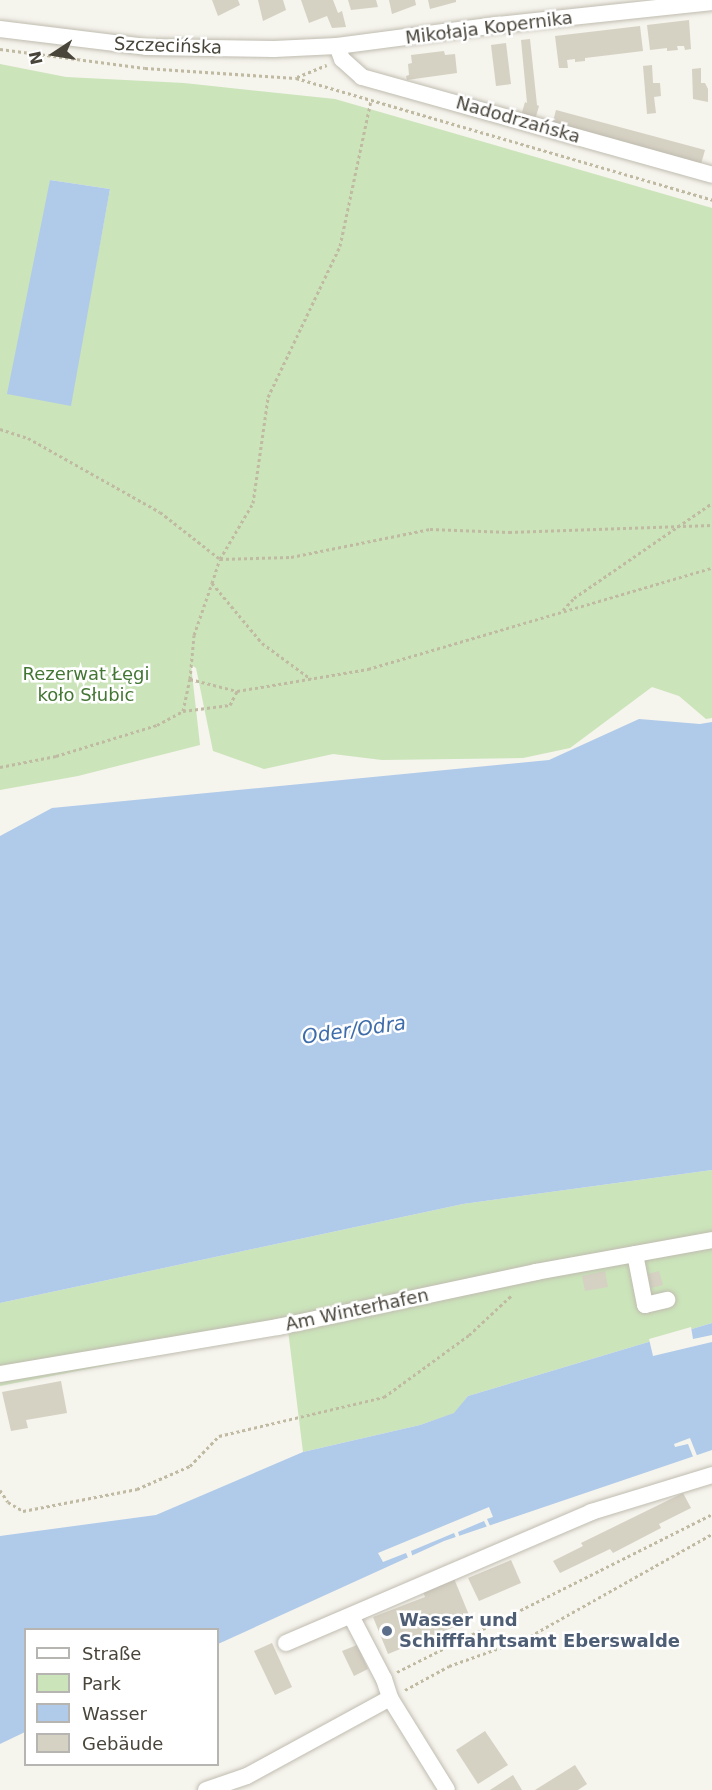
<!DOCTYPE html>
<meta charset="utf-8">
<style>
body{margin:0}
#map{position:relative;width:712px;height:1790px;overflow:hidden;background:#f5f4ed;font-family:"DejaVu Sans",sans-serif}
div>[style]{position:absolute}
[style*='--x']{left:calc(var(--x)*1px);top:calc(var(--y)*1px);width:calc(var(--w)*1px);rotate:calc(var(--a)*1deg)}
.green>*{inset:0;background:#cbe4ba}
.water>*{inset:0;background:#b0caea}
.pier>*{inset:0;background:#f5f4ed}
.building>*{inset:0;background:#d5d1c3}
.path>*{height:3px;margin-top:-1.5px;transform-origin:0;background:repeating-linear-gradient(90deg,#c0baa3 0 3px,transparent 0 6px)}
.roads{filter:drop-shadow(0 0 2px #c0bcb0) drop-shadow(0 0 2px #c0bcb0)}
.minor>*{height:16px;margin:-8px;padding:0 8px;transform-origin:8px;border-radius:8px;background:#fff}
.dots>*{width:16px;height:16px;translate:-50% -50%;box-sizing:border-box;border:3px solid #fff;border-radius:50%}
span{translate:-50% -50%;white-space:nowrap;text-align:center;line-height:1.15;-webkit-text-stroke:5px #fff;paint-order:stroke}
.street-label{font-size:18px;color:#49453b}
.park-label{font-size:18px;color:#437633}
.service-label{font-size:18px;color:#4e5e75;font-weight:700}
.left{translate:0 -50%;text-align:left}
.water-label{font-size:20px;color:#3e6dab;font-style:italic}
.legend{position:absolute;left:24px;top:1628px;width:195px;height:138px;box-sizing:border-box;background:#fff;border:2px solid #b6b5b1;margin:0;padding:8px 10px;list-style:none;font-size:18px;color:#49453b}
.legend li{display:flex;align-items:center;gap:12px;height:30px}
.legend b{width:30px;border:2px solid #b6b5b1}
.north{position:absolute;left:24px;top:24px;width:60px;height:60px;-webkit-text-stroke:4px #fff;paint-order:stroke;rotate:258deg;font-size:16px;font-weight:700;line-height:24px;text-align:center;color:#49453b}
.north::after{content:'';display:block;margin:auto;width:21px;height:27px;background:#49453b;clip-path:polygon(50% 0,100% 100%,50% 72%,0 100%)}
</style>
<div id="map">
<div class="green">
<i style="clip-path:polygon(evenodd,0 64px,66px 77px,184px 83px,335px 99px,712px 208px,712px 718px,706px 719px,679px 696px,652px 687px,570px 748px,523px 758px,382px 760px,333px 754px,264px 769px,213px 751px,196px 668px,191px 665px,200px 745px,78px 776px,0 790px,0 64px,50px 180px,110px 189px,70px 406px,50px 180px)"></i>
<i style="clip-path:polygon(712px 1170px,712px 1323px,468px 1396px,455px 1413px,420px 1425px,303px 1452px,288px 1330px,0 1386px,0 1303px,463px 1204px)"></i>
</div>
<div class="water">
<i style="clip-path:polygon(50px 180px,110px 189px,71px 406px,7px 394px)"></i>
<i style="clip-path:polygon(639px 719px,700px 724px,712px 722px,712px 1170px,463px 1204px,0 1303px,0 836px,52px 808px,549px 760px)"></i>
<i style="clip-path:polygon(712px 1323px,712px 1450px,444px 1541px,218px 1644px,218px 1630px,26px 1630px,25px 1732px,0 1744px,0 1536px,156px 1515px,303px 1452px,420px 1425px,454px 1413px,468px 1396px)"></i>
</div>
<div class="pier">
<i style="clip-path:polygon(691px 1327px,693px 1339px,712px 1335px,712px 1342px,653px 1356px,649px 1339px)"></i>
<i style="clip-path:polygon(690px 1438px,698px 1458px,694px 1459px,688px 1444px,675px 1447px,674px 1444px)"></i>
<i style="clip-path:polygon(489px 1507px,493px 1517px,487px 1519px,491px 1528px,488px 1529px,484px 1521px,458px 1532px,460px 1538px,457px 1540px,454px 1533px,411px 1551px,413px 1558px,409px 1560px,406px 1553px,383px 1562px,378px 1553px)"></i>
</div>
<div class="building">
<i style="clip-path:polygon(212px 0,238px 0,240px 5px,218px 16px)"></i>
<i style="clip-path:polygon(258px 0,283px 0,286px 10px,263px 21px)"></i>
<i style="clip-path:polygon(301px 0,333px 0,338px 13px,342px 11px,346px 27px,332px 28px,327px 16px,309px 23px)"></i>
<i style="clip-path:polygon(348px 0,376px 0,378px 7px,351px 10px)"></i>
<i style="clip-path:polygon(389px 0,415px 0,416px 5px,392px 14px)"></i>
<i style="clip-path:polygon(428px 0,456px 0,456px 2px,430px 9px)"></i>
<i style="clip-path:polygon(689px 20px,691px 49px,685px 50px,684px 46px,677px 46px,678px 50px,667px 51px,667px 48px,650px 50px,647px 25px)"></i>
<i style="clip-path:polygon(640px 26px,643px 51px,585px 58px,585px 61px,575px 62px,575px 59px,567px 60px,568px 68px,559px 68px,555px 36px)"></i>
<i style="clip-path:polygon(530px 39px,537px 105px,539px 106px,535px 120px,521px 116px,525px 102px,527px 103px,521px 40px)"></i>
<i style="clip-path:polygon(506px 43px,511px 84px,496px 86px,491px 45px)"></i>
<i style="clip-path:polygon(444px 51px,445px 55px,455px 54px,457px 73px,407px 80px,406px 76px,409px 75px,408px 64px,412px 63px,411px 55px)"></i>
<i style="clip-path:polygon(652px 65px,653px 83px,660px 83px,661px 96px,654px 97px,656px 113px,647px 114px,643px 66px)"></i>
<i style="clip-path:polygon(701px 68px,701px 83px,705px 83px,708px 89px,708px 102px,693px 99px,692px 69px)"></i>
<i style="clip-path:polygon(556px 110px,705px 150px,701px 164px,552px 125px)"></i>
<i style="clip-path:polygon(605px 1271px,608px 1287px,585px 1291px,582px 1276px)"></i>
<i style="clip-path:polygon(659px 1271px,663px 1285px,651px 1288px,648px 1274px)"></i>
<i style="clip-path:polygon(61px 1381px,67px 1413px,26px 1420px,28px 1428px,11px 1431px,2px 1392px)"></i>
<i style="clip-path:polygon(683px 1493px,691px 1508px,659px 1524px,661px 1528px,613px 1553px,610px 1549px,560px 1573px,553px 1561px,583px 1546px,581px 1543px)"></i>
<i style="clip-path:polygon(511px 1560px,521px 1583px,479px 1601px,468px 1578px)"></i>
<i style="clip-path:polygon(453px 1576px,471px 1620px,388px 1654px,373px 1617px,425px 1597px,422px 1589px)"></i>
<i style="clip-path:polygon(272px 1643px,292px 1687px,275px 1695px,254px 1651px)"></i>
<i style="clip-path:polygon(357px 1645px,368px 1669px,354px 1676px,342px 1651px)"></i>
<i style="clip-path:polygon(485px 1731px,508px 1765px,478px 1784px,456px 1750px)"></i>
<i style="clip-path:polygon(575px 1765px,587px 1784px,578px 1790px,535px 1790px)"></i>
<i style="clip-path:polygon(513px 1775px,522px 1790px,490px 1790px)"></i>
</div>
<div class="path">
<i style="--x:0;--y:49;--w:146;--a:7.5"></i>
<i style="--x:145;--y:68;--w:151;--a:3.8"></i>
<i style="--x:296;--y:78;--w:434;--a:16.3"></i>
<i style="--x:297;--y:77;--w:32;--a:-22"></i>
<i style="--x:0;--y:429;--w:29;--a:18"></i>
<i style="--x:28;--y:438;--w:151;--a:29.3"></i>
<i style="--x:160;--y:512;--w:76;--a:38.1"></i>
<i style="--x:220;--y:559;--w:71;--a:-1.6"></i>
<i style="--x:291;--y:557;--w:142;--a:-11.4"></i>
<i style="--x:430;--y:529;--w:79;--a:2.2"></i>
<i style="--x:509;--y:532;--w:203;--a:-2"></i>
<i style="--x:212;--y:583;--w:78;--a:50.2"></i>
<i style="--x:262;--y:643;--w:61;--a:36.3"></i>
<i style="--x:563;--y:610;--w:16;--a:-47"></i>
<i style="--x:574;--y:598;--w:168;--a:-34.5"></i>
<i style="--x:190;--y:679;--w:49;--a:14.3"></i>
<i style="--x:237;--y:691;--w:133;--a:-9.5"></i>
<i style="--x:368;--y:669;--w:359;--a:-16.4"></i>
<i style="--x:183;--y:711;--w:33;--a:-78"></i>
<i style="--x:190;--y:679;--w:44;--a:-84.8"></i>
<i style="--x:194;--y:635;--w:55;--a:-70.9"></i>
<i style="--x:212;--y:583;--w:25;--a:-72"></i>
<i style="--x:220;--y:559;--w:65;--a:-59.5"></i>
<i style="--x:253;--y:503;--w:107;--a:-81.9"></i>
<i style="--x:268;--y:397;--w:167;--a:-64.5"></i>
<i style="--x:340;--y:246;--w:149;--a:-78"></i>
<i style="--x:0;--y:767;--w:57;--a:-11.1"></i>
<i style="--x:56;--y:756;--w:106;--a:-17.1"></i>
<i style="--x:157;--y:725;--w:30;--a:-28"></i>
<i style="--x:183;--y:711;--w:47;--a:-7.3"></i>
<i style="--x:230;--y:705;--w:16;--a:-63"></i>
<i style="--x:0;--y:1490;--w:14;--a:56"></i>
<i style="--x:8;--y:1502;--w:17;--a:31"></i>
<i style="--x:23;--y:1511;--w:116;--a:-10.9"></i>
<i style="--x:137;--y:1489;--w:58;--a:-23.5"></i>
<i style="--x:190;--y:1466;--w:42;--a:-46"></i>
<i style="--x:219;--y:1436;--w:170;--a:-13.3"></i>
<i style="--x:384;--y:1397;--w:105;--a:-36.1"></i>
<i style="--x:469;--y:1335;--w:60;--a:-43"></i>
<i style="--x:397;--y:1672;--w:352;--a:-26.6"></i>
<i style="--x:405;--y:1690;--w:50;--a:-28.6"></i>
<i style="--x:449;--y:1666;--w:81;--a:-19.6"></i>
<i style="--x:525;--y:1639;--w:214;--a:-29.3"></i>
</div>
<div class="roads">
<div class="minor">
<i style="--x:0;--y:29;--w:147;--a:7"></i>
<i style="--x:146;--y:47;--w:128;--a:0.9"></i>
<i style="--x:274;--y:49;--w:63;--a:-2.7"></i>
<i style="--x:337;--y:46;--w:161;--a:-7.5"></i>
<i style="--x:497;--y:25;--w:216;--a:-6.1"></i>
<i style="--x:337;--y:46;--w:14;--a:69"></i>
<i style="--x:342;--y:59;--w:27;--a:42"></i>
<i style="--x:362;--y:77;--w:363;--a:15.6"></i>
<i style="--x:635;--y:1254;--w:52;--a:78.9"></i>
<i style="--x:645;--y:1305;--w:23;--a:-13"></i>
<i style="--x:0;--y:1374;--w:282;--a:-9.6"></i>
<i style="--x:278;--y:1327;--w:264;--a:-12"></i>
<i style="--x:536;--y:1272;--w:179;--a:-10.3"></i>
<i style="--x:351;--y:1616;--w:71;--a:62.4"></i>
<i style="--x:384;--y:1679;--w:20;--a:72"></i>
<i style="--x:390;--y:1698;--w:108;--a:58.2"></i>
<i style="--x:286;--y:1643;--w:332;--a:-23.2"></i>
<i style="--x:591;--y:1512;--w:127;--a:-17"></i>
<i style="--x:206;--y:1790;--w:43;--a:-18.9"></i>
<i style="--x:247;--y:1776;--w:163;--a:-28.6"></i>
</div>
</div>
<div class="dots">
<i style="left:387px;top:1631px;background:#5c6f8a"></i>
</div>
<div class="street-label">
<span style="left:489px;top:28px;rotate:-7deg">Mikołaja Kopernika</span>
<span style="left:168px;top:46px;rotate:2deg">Szczecińska</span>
<span style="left:518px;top:120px;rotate:16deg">Nadodrzańska</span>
<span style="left:357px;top:1310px;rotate:-12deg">Am Winterhafen</span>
</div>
<div class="park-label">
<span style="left:86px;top:685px">Rezerwat Łęgi<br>koło Słubic</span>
</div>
<div class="service-label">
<span class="left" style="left:399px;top:1631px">Wasser und<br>Schifffahrtsamt Eberswalde</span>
</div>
<div class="water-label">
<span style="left:354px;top:1030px;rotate:-8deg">Oder/Odra</span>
</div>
<ul class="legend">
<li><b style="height:8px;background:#fff"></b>Straße</li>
<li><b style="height:16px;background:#cbe4ba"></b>Park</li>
<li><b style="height:16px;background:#b0caea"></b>Wasser</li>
<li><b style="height:16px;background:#d5d1c3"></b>Gebäude</li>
</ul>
<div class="north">N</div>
</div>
